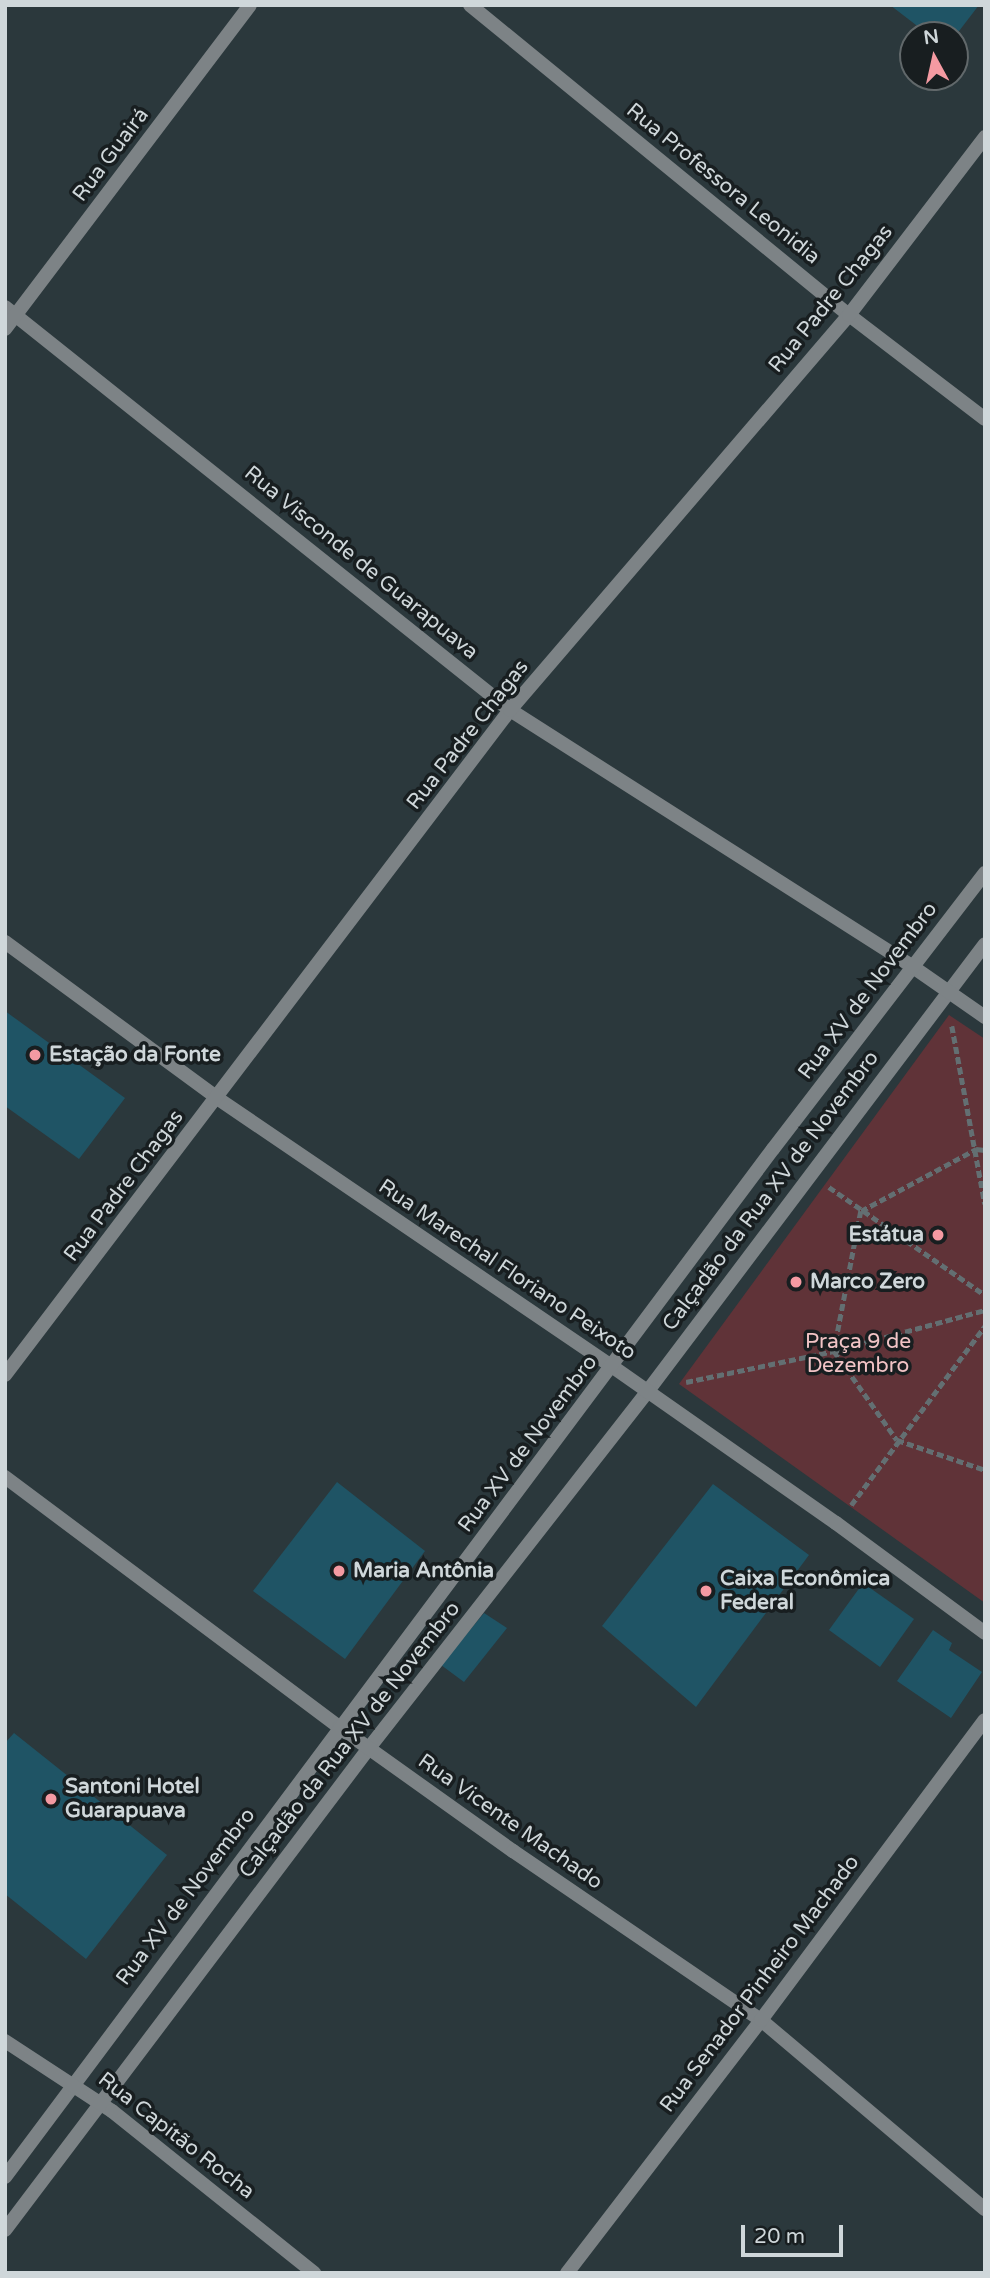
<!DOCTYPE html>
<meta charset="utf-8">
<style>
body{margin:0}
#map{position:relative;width:990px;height:2278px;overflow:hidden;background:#2b383c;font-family:"Varela Round",sans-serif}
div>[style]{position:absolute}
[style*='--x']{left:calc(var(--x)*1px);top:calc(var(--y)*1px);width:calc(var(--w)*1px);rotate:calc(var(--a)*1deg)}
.green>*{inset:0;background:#603338}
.building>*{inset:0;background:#1f5465}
.path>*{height:4.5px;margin-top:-2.25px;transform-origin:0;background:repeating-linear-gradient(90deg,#636f72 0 7px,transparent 0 10.5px)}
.pedestrian>*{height:14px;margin:-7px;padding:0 7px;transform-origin:7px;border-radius:7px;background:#7d8386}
.minor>*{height:14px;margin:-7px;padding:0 7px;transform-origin:7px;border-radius:7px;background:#7d8386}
.tertiary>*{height:14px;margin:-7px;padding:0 7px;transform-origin:7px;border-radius:7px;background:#7d8386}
.dots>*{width:19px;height:19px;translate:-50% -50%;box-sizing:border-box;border:4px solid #181e20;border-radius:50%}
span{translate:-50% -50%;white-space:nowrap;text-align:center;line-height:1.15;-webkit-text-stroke:7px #181e20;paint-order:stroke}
.street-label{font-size:21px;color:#cfd7da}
.poi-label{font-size:21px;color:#cfd7da;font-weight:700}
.left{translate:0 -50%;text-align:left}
.right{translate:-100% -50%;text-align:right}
.park-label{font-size:21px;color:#f2c4c6}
.frame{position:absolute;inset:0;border:7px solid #cfd7da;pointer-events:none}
.north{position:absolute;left:899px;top:21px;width:70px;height:70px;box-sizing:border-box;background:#181e20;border:2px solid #61686a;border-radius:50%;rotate:352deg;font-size:19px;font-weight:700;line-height:28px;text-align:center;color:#cfd7da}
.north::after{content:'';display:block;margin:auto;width:24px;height:32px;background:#f49aa2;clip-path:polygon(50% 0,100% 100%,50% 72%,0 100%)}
.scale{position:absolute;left:741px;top:2225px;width:102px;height:32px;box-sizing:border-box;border:4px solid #cfd7da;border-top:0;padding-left:9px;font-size:21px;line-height:24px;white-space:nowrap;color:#cfd7da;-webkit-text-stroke:5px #181e20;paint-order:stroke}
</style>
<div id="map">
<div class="green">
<i style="clip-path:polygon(949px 1015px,985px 1039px,985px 1603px,679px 1384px)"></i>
</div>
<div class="building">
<i style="clip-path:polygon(890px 5px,979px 5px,956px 35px,929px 35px)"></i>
<i style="clip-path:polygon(5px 1011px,125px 1098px,79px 1159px,5px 1106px)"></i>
<i style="clip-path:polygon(337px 1482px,425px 1551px,345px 1659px,253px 1591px)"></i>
<i style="clip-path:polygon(713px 1484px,809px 1555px,696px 1707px,602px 1626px)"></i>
<i style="clip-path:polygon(863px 1583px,914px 1619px,880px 1667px,829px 1630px)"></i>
<i style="clip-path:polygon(484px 1613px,507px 1628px,464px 1682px,441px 1665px)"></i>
<i style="clip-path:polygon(933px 1630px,952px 1643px,949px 1650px,982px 1672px,951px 1718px,897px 1681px)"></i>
<i style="clip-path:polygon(14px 1733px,167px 1855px,86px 1959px,5px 1894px,5px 1743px)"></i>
</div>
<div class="path">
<i style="--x:952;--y:1026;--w:181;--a:79.5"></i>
<i style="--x:829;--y:1187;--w:190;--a:34.7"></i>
<i style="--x:861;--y:1211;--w:143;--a:100.9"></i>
<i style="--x:834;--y:1351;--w:109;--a:54.7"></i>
<i style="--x:897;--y:1440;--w:93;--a:18.8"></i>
<i style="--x:861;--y:1211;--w:131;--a:-28.3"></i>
<i style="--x:976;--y:1149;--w:9;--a:6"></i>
<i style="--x:686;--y:1382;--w:151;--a:-11.8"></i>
<i style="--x:834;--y:1351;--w:156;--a:-15.2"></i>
<i style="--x:851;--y:1505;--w:224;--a:-53.2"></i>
</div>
<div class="pedestrian">
<i style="--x:5;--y:2230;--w:604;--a:-52.94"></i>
<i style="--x:369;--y:1748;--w:452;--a:-52"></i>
<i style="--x:647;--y:1392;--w:561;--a:-52.97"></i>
</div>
<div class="minor">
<i style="--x:470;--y:5;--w:490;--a:39.3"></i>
<i style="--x:849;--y:315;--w:171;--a:37.4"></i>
<i style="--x:5;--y:307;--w:646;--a:38.59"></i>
<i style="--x:510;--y:710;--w:478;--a:32.5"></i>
<i style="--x:913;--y:967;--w:88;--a:34.8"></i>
<i style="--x:5;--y:942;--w:263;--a:36.3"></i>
<i style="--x:217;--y:1098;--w:479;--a:34.2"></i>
<i style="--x:613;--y:1367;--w:272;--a:35"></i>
<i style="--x:836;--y:1523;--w:185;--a:36.4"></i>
<i style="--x:5;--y:1477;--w:417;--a:36.8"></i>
<i style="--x:339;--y:1727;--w:214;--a:35.5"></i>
<i style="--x:513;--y:1851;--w:300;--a:34.3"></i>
<i style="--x:761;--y:2020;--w:293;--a:40.2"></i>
<i style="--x:5;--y:2177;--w:1283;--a:-53.24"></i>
<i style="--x:773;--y:1149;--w:348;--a:-52.5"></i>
<i style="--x:567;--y:2273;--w:319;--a:-52.5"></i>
<i style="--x:761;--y:2020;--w:374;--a:-53.3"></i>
</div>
<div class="tertiary">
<i style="--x:5;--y:329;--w:406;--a:-52.9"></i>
<i style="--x:5;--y:1375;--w:835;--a:-52.79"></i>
<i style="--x:510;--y:710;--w:521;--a:-49.36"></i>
<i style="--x:849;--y:315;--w:224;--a:-52.6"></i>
<i style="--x:5;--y:2041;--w:128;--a:33.2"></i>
<i style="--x:112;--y:2111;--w:259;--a:38.7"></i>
</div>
<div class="dots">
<i style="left:35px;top:1055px;background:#f49aa2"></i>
<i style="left:938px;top:1235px;background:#f49aa2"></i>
<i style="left:796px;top:1282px;background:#f49aa2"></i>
<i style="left:339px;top:1571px;background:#f49aa2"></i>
<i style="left:706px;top:1591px;background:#f49aa2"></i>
<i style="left:51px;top:1799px;background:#f49aa2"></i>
</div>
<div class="street-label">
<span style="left:111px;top:155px;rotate:-53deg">Rua Guairá</span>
<span style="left:723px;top:184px;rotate:39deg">Rua Professora Leonidia</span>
<span style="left:831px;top:299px;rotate:-51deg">Rua Padre Chagas</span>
<span style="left:361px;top:563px;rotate:39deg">Rua Visconde de Guarapuava</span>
<span style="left:468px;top:735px;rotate:-52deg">Rua Padre Chagas</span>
<span style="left:868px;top:991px;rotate:-53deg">Rua XV de Novembro</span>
<span style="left:124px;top:1186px;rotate:-53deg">Rua Padre Chagas</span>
<span style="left:771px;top:1191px;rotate:-53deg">Calçadão da Rua XV de Novembro</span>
<span style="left:507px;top:1270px;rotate:34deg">Rua Marechal Floriano Peixoto</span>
<span style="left:528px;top:1444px;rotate:-53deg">Rua XV de Novembro</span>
<span style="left:350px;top:1740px;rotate:-52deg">Calçadão da Rua XV de Novembro</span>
<span style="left:510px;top:1822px;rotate:35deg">Rua Vicente Machado</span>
<span style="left:186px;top:1897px;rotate:-53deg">Rua XV de Novembro</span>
<span style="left:760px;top:1984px;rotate:-53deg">Rua Senador Pinheiro Machado</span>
<span style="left:176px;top:2136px;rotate:38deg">Rua Capitão Rocha</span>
</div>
<div class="poi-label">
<span class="left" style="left:49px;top:1055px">Estação da Fonte</span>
<span class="right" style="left:924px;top:1235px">Estátua</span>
<span class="left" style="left:810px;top:1282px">Marco Zero</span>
<span class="left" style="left:353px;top:1571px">Maria Antônia</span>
<span class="left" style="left:720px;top:1591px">Caixa Econômica<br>Federal</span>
<span class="left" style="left:65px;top:1799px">Santoni Hotel<br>Guarapuava</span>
</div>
<div class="park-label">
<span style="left:858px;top:1354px">Praça 9 de<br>Dezembro</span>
</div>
<div class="frame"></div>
<div class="north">N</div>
<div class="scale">20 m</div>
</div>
